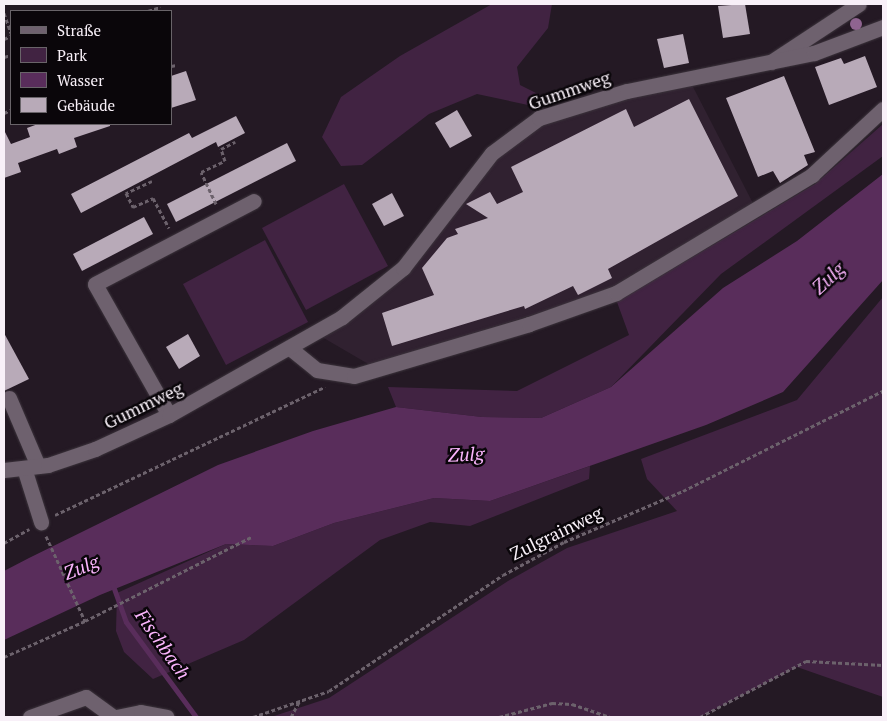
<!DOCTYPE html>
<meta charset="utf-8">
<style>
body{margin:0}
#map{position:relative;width:887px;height:721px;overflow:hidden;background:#241924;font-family:"PT Serif",serif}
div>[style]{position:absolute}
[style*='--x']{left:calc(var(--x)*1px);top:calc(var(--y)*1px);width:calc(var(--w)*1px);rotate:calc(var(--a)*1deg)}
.built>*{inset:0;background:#302130}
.green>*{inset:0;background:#412342}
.water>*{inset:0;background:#592d5b}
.stream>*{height:5px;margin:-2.5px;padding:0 2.5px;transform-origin:2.5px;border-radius:2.5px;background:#592d5b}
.building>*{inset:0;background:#b8aab8}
.path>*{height:3px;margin-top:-1.5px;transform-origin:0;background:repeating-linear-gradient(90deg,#6c626c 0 4px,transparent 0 6.5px)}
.roads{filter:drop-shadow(0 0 1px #3c343c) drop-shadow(0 0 1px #3c343c)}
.minor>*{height:15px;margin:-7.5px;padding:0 7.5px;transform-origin:7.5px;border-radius:7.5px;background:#6e616e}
.trees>*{width:12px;height:12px;margin:-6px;border-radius:50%;background:#8f6490}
span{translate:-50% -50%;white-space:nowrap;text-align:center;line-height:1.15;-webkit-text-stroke:5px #0a060a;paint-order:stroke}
.street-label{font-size:18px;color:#f8f0f8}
.water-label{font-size:19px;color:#fab4fc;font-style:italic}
.frame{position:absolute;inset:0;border:5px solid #f8f0f8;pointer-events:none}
.legend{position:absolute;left:10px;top:10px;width:162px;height:115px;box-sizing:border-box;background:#0a060a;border:1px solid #696469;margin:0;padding:6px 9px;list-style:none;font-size:15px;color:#f8f0f8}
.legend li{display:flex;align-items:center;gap:10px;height:25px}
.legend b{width:25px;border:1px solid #696469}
</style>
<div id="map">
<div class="built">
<i style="clip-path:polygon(691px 83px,758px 213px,607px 292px,370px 365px,322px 337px,406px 276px,465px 191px,519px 137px,571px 109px)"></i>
</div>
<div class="green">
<i style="clip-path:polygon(492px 4px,552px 4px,548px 28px,517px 67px,520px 85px,546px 98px,528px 105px,477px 94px,429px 114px,362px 165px,341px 166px,322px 137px,341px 97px,400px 56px)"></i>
<i style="clip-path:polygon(883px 124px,883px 156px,721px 274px,611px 387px,541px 418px,482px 417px,396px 407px,388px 387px,517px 391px,629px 335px,617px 302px,815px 184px)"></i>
<i style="clip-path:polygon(344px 184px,388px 266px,306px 310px,262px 228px)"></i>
<i style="clip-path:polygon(265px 240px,308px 322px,226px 365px,183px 284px)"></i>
<i style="clip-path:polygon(883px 297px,883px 697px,797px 667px,700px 717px,271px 717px,329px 698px,508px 581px,567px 548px,677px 511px,647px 479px,641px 459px,797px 400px)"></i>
<i style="clip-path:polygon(590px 466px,589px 479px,470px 526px,430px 522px,380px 540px,244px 640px,153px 679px,124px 652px,116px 631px,117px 593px,226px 544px,273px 546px,334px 523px,434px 498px,490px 501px)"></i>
</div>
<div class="water">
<i style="clip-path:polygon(883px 174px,883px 280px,783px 392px,706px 425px,490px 501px,434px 498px,334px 523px,273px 546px,226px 544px,100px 595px,4px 640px,4px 571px,29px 558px,218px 465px,313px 431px,396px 407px,482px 417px,541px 418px,611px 387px,723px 288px,797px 241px)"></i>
</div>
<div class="stream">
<i style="--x:112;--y:583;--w:41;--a:70.3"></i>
<i style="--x:126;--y:622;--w:118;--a:53.6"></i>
</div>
<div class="building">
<i style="clip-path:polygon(745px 4px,750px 34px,723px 38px,718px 6px)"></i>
<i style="clip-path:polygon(683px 34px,689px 63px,664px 68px,657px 39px)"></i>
<i style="clip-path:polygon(865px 56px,877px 87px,829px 105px,815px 67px,841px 58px,844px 64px)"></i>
<i style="clip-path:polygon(186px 71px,196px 100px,171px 108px,171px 76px)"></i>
<i style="clip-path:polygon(784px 76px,815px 152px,804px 155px,808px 165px,780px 183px,773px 171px,758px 177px,726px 98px)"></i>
<i style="clip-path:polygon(689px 99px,738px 196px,608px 269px,612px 278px,578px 295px,573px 286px,525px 309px,524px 306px,392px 346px,382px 313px,434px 295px,422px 268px,447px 238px,458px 234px,455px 229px,488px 218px,466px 204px,490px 192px,497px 204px,523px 192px,511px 167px,626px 109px,634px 127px)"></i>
<i style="clip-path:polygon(457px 110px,472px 136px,450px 148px,435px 123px)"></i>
<i style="clip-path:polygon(236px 116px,245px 133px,218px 147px,216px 142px,81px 213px,71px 194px,189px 133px,192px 138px)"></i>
<i style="clip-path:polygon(38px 124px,110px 124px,110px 126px,74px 138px,77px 147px,59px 154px,57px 149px,18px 163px,21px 172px,4px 178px,4px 130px,11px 144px,30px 137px,27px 128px)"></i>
<i style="clip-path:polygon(287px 143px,296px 161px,176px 222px,167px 204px)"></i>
<i style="clip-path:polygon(392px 193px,404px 216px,384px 226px,372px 204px)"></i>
<i style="clip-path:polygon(144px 217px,153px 234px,82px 271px,73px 254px)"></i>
<i style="clip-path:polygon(4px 333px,29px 379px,4px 391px)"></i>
<i style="clip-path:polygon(188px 334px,200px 356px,179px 369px,166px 347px)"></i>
</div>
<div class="path">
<i style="--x:148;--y:11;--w:13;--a:-18"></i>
<i style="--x:4;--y:13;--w:21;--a:71"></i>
<i style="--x:4;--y:39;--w:8;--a:-23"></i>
<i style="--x:4;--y:57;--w:7;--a:-16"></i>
<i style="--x:171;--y:66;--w:6;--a:-9"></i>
<i style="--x:4;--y:113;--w:8;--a:-23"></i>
<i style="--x:152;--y:181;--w:29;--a:155"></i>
<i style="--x:126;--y:193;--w:16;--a:63"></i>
<i style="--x:133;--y:207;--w:22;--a:-24"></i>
<i style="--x:153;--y:198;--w:34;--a:62"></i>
<i style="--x:216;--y:204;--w:35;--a:-115"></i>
<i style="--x:201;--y:172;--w:26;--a:-25"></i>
<i style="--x:225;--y:161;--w:13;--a:-108"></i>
<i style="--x:221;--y:149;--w:16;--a:-27"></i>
<i style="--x:55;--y:515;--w:299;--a:-25.4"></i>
<i style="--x:46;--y:536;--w:94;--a:65.4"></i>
<i style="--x:4;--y:543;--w:29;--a:-29"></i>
<i style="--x:4;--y:657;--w:89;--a:-24"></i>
<i style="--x:85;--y:621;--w:186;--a:-26.8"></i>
<i style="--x:253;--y:717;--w:80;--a:-18.9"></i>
<i style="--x:329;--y:691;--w:209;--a:-33.7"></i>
<i style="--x:503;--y:575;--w:69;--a:-28.4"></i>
<i style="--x:564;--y:542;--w:129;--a:-23.2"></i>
<i style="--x:683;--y:491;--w:224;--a:-26.6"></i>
<i style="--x:291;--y:717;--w:19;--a:-62"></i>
<i style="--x:499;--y:717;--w:55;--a:-14.8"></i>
<i style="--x:552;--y:703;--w:20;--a:3"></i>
<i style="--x:572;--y:704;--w:40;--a:18.9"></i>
<i style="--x:700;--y:717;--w:120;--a:-27.8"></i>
<i style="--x:806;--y:661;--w:77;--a:3"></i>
</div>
<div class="roads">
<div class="minor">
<i style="--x:771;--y:62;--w:105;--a:-33.4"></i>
<i style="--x:291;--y:349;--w:33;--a:39"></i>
<i style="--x:317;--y:370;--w:37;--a:9"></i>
<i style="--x:354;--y:376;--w:183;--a:-16.5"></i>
<i style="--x:529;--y:324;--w:92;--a:-19.6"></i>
<i style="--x:616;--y:293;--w:229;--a:-31"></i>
<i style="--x:812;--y:175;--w:97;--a:-42.9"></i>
<i style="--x:9;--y:398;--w:74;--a:66.9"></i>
<i style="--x:169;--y:415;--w:150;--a:-119.5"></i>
<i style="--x:95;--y:284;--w:179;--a:-27.6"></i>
<i style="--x:24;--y:468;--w:57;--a:72.5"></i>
<i style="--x:4;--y:470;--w:44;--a:-6.5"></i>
<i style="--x:48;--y:465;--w:50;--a:-18.8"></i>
<i style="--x:95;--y:449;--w:81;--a:-24.7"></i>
<i style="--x:169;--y:415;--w:199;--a:-29.5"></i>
<i style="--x:342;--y:317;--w:78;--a:-38.8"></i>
<i style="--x:403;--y:268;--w:145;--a:-52.3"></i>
<i style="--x:492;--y:153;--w:59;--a:-36.7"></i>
<i style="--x:539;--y:118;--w:92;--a:-17.1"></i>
<i style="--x:627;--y:91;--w:191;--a:-11.5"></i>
<i style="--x:814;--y:53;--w:74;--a:-20.6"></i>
<i style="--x:30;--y:717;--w:59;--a:-19.7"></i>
<i style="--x:86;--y:697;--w:34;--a:36"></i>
<i style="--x:116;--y:717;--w:25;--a:-11"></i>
<i style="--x:141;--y:712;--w:26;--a:11"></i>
</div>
</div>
<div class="trees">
<i style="left:856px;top:24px"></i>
</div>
<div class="street-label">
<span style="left:569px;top:90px;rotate:-19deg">Gummweg</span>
<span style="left:143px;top:405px;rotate:-26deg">Gummweg</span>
<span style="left:556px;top:533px;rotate:-26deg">Zulgrainweg</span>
</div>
<div class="water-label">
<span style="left:828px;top:278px;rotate:-43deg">Zulg</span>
<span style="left:466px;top:454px;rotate:-2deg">Zulg</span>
<span style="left:81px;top:567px;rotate:-22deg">Zulg</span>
<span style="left:163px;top:644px;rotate:55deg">Fischbach</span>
</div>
<div class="frame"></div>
<ul class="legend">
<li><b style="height:6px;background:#6e616e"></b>Straße</li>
<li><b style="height:14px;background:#412342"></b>Park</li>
<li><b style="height:14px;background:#592d5b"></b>Wasser</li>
<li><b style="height:14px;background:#b8aab8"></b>Gebäude</li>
</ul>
</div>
